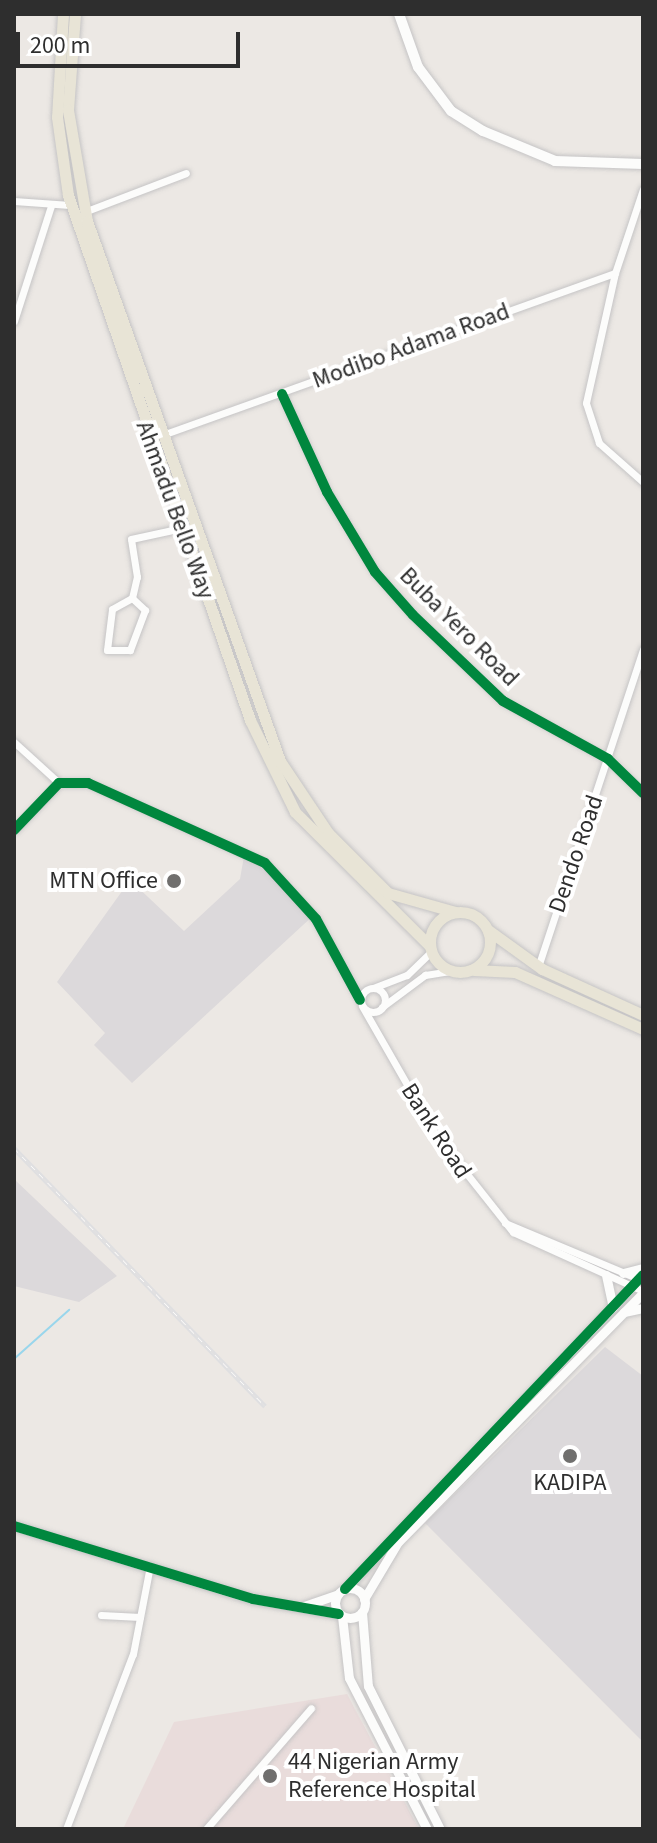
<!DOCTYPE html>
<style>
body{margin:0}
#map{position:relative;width:657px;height:1843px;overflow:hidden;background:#ece8e4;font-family:"Source Sans 3",sans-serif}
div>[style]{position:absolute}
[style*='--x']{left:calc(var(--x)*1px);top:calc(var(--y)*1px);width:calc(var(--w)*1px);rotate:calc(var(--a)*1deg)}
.industrial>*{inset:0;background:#dcd9db}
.medical>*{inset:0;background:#e9dcdb}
.stream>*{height:2px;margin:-1px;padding:0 1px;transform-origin:1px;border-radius:1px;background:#99d6ec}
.roads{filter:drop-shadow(0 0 2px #c5c4c5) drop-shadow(0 0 2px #c5c4c5)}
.minor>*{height:7px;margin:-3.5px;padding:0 3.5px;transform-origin:3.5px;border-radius:3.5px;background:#fcfcfb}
.minor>.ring{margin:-3.5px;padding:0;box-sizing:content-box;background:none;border:7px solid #fcfcfb;border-radius:50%}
.tertiary>*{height:9px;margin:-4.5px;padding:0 4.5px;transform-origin:4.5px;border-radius:4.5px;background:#fcfcfb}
.tertiary>.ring{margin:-4.5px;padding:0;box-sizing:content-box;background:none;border:9px solid #fcfcfb;border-radius:50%}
.secondary>*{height:10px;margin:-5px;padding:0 5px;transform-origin:5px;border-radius:5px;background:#fcfcfb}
.primary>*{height:11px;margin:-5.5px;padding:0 5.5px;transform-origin:5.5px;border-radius:5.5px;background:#e8e4d6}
.primary>.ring{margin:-5.5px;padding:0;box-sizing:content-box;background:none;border:11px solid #e8e4d6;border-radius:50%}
.rail>*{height:5px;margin-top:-2.5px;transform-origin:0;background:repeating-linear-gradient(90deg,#fff 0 6px,#dfdfe1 0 12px);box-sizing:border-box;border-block:2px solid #dfdfe1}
.cycleway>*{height:10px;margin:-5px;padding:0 5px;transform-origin:5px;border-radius:5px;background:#00873e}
.dots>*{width:22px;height:22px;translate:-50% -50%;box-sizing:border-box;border:4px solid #fff;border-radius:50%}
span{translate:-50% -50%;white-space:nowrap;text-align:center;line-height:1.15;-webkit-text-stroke:8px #fff;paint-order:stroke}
.street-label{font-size:24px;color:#2e2e2e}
.poi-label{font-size:24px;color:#2e2e2e}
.right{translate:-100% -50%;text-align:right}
.left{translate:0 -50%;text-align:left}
.frame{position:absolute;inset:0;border:16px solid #2e2e2e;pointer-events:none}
.scale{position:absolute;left:16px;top:32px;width:224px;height:36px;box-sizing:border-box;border:4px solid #2e2e2e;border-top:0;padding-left:10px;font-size:24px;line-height:28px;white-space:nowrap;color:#2e2e2e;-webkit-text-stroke:6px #fff;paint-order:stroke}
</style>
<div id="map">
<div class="industrial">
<i style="clip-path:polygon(244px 856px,278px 871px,315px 914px,132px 1083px,94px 1045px,105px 1033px,57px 982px,130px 880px,184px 931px,240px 879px)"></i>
<i style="clip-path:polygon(14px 1179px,55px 1218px,117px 1276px,79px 1302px,14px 1286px)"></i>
<i style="clip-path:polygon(605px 1347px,643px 1376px,643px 1742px,425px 1523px)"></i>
</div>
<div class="medical">
<i style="clip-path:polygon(347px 1694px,419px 1829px,123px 1829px,174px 1722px)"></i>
</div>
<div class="stream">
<i style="--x:14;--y:1359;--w:74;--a:-41.7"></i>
</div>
<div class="roads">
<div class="minor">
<i style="--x:643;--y:189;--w:89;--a:108.4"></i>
<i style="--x:615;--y:273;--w:133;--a:102.6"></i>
<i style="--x:586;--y:403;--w:42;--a:72"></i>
<i style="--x:599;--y:443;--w:59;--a:41.6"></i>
<i style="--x:14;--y:201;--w:56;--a:4.1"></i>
<i style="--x:84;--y:212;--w:109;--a:-20.9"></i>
<i style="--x:14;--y:321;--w:121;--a:-72.2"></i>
<i style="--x:282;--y:394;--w:108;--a:65.3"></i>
<i style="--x:327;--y:492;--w:93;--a:59"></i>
<i style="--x:375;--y:572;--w:57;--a:48.5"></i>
<i style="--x:413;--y:615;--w:124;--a:43.7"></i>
<i style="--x:503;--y:701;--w:120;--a:28.9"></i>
<i style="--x:608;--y:759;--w:49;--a:44.2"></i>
<i style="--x:162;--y:435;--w:481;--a:-19.7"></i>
<i style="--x:132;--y:598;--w:18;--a:43"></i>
<i style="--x:145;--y:610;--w:43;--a:110.6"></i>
<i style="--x:130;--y:650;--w:23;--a:180"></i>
<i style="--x:107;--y:650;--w:41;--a:-83"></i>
<i style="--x:112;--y:609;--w:23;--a:-29"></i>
<i style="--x:132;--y:598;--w:22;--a:-77"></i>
<i style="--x:137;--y:577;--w:38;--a:-99"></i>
<i style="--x:131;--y:539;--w:52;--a:-12.2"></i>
<i style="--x:14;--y:742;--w:61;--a:42.3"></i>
<i style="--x:14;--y:830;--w:65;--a:-46.2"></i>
<i style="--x:59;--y:783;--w:29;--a:0"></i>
<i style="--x:88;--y:783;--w:194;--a:24.3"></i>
<i style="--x:265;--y:863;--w:76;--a:47.7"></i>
<i style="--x:316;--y:919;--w:92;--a:61.5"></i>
<i style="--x:538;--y:967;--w:335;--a:-71.7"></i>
<i style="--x:373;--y:988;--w:36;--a:-21"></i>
<i style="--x:407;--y:975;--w:33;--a:-44"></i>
<i class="ring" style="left:361px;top:988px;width:17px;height:17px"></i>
<i style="--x:362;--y:1006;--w:149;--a:60.2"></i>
<i style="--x:436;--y:1135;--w:124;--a:51.6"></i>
<i style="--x:513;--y:1232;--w:143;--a:24.4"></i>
<i style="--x:382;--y:1007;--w:54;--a:-36.7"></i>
<i style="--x:425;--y:975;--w:25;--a:-9"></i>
<i style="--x:505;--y:1223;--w:147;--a:22.7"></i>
<i style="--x:101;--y:1615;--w:39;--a:3"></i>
<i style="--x:66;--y:1829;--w:187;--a:-69.1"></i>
<i style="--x:133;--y:1654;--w:90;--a:-79.1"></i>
<i style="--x:206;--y:1829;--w:160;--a:-49"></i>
</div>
<div class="tertiary">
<i style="--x:623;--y:1273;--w:21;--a:-14"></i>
<i style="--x:606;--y:1275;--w:33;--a:78"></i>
<i style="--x:624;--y:1312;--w:19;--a:-12"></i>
<i style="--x:14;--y:1526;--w:250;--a:17"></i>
<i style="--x:253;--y:1599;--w:87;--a:9.9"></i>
<i class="ring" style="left:335px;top:1588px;width:21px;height:21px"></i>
<i style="--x:345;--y:1589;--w:433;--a:-46.5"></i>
<i style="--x:364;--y:1599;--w:66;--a:-59.2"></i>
<i style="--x:398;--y:1542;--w:349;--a:-45.5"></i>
<i style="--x:304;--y:1606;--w:36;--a:-19"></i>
<i style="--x:362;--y:1612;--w:74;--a:85.4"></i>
<i style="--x:368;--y:1686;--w:160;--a:63.3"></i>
<i style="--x:342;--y:1616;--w:62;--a:83.6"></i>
<i style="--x:349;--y:1678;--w:170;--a:62.7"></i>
</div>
<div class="secondary">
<i style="--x:399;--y:14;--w:56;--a:70.3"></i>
<i style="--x:418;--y:67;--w:55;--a:53.1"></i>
<i style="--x:451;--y:111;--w:38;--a:32"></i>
<i style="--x:483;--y:131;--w:78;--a:22.6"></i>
<i style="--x:555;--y:161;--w:88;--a:2"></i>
</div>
<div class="primary">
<i style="--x:63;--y:14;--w:103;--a:93.3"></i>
<i style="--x:57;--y:117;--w:79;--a:82"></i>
<i style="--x:68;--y:195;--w:556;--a:70.88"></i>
<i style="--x:250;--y:720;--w:102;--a:63.9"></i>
<i style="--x:295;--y:812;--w:189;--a:44.8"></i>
<i style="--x:75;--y:14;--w:96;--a:94.2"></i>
<i style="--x:68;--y:110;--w:113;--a:80.3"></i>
<i style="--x:87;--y:221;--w:573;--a:70.33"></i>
<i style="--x:280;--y:761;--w:87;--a:56.3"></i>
<i style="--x:328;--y:833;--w:85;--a:45"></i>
<i style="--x:388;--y:893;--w:70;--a:15.8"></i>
<i class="ring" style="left:430px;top:912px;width:49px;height:49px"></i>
<i style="--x:488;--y:930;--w:67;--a:35.8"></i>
<i style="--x:542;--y:969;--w:111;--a:24.5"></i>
<i style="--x:474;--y:970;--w:41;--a:2.8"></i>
<i style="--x:515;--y:972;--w:140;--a:24"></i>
</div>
</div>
<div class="rail">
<i style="--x:14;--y:1148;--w:360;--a:45.8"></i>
</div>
<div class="cycleway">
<i style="--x:282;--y:394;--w:108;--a:65.3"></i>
<i style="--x:327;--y:492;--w:93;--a:59"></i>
<i style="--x:375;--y:572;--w:57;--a:48.5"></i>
<i style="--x:413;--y:615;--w:124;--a:43.7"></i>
<i style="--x:503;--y:701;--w:120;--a:28.9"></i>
<i style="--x:608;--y:759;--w:49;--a:44.2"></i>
<i style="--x:14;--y:830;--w:65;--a:-46.2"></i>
<i style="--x:59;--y:783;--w:29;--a:0"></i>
<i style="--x:88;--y:783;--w:194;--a:24.3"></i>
<i style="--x:265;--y:863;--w:76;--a:47.7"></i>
<i style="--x:316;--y:919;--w:92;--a:61.5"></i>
<i style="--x:14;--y:1526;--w:250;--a:17"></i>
<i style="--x:253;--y:1599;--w:87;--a:9.9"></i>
<i style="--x:345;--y:1589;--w:433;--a:-46.5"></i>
</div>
<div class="dots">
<i style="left:174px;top:881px;background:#706f6e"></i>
<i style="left:570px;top:1456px;background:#706f6e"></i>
<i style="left:270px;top:1776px;background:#706f6e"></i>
</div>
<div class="street-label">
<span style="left:411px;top:346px;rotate:-20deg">Modibo Adama Road</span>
<span style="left:175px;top:510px;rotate:70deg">Ahmadu Bello Way</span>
<span style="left:459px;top:627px;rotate:45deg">Buba Yero Road</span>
<span style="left:576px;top:854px;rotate:-71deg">Dendo Road</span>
<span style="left:436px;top:1131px;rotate:57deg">Bank Road</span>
</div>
<div class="poi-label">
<span class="right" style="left:158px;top:881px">MTN Office</span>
<span style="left:570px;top:1483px">KADIPA</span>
<span class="left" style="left:288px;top:1776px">44 Nigerian Army<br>Reference Hospital</span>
</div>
<div class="frame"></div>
<div class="scale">200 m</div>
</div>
